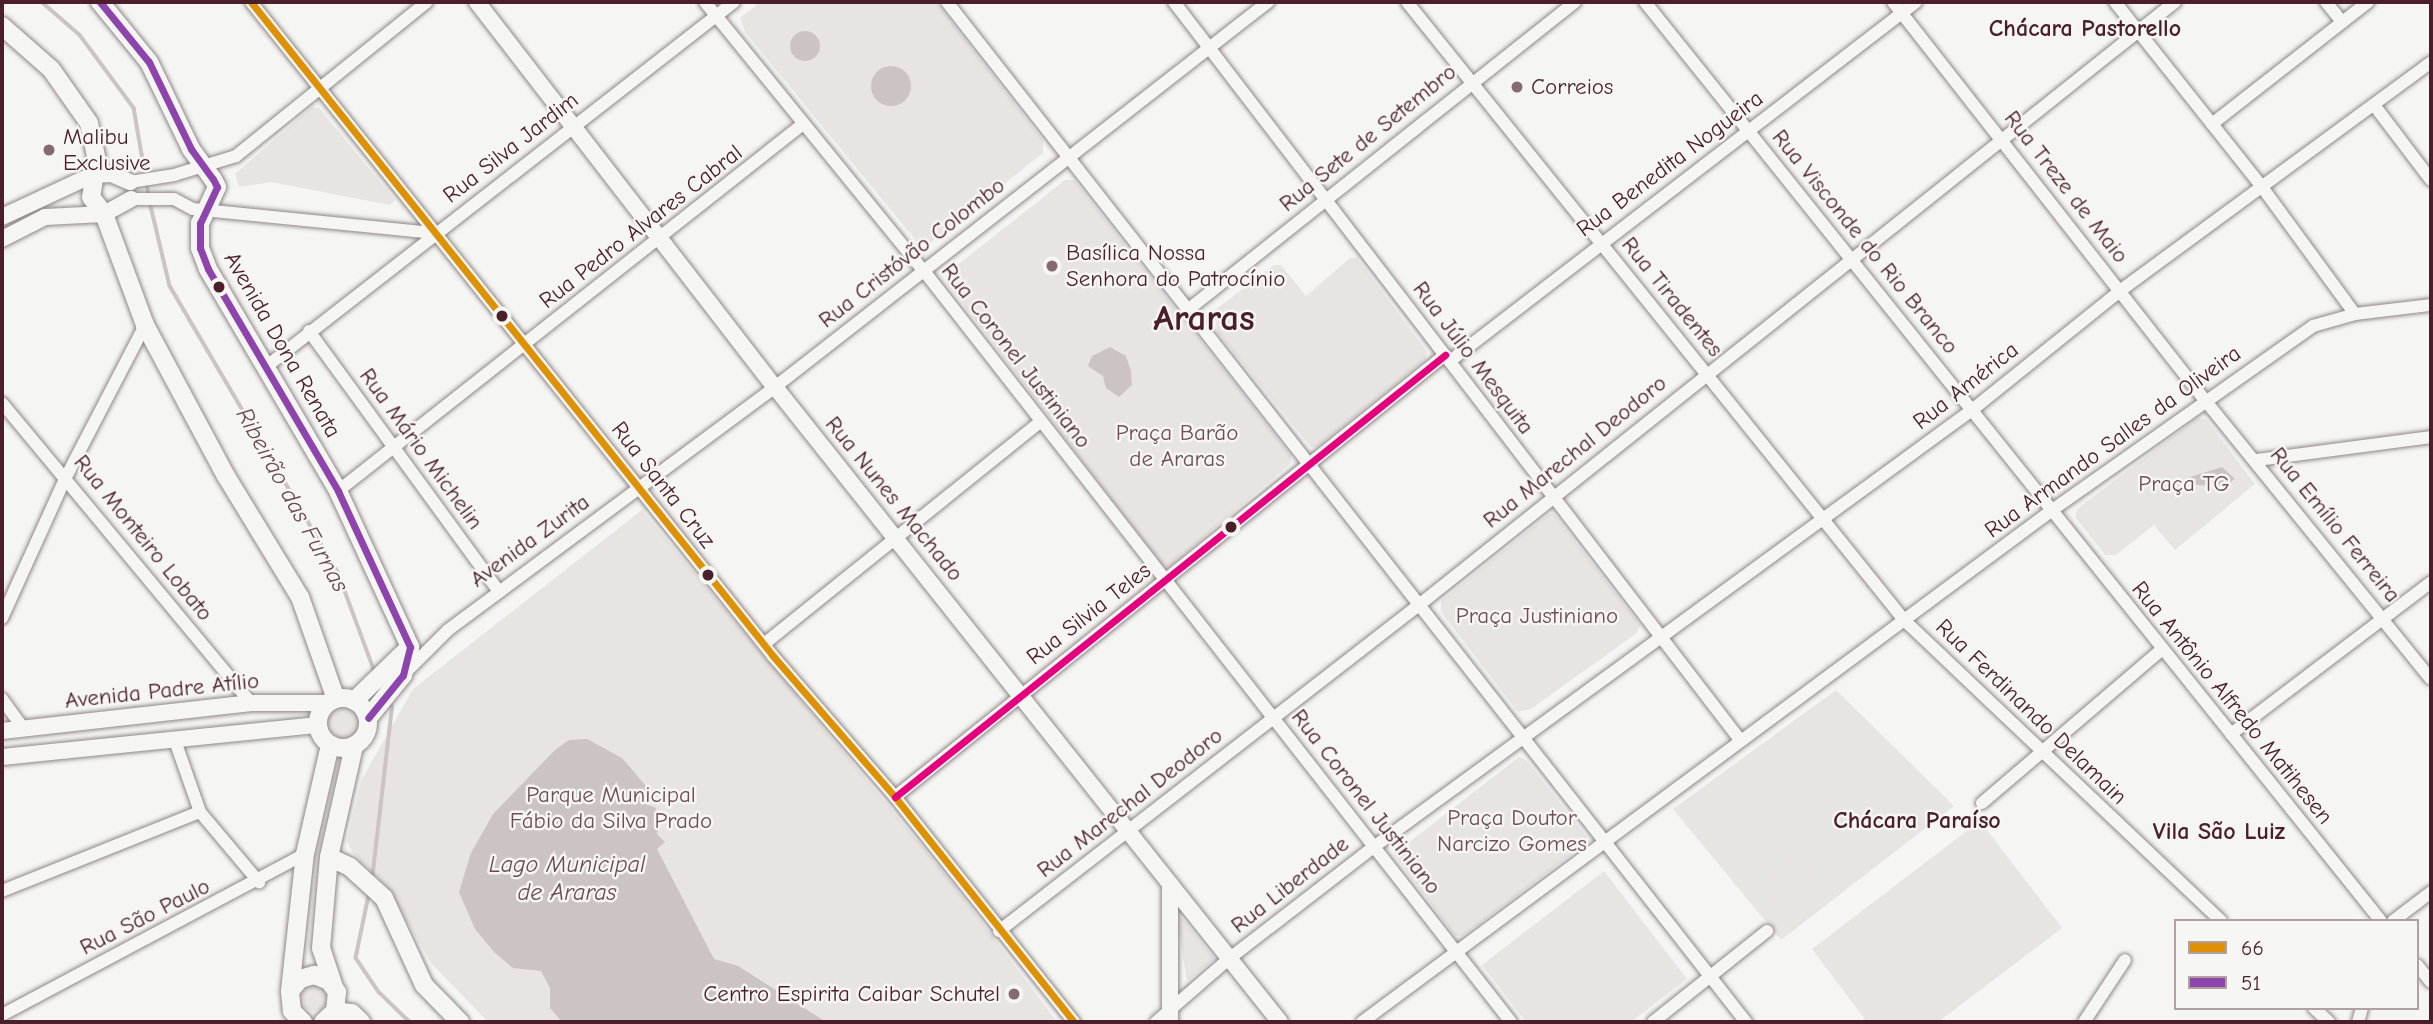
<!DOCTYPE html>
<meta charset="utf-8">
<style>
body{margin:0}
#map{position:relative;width:2433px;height:1024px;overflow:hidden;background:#f5f5f3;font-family:"Comic Neue",sans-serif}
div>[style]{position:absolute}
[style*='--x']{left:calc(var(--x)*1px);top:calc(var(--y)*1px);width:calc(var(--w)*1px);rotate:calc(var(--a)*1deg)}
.built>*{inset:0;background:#e7e5e2}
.green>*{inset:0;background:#e8e4e2}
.round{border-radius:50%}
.water>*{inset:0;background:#ccc3c3}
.stream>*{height:3.5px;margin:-1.75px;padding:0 1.75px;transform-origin:1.75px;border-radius:1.75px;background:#ccc3c3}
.roads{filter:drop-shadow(0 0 2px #8f8788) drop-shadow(0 0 2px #8f8788)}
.minor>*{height:12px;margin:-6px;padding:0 6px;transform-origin:6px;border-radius:6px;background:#f5f5f3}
.tertiary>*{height:16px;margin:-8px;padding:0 8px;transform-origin:8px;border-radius:8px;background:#f5f5f3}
.secondary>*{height:18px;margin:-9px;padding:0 9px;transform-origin:9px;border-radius:9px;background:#f5f5f3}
.secondary>.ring{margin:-9px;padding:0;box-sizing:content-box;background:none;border:18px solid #f5f5f3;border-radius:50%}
.bus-1>*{height:7px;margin:-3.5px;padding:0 3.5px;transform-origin:3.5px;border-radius:3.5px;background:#dd9206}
.bus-2>*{height:7px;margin:-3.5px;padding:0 3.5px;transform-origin:3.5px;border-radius:3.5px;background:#8e44ad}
.bus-3>*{height:7px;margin:-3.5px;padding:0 3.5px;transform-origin:3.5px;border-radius:3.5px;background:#e5007d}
.dots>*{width:19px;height:19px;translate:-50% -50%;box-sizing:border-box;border:4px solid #f6f6f2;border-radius:50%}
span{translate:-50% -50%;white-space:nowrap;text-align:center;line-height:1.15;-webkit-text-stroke:5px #f6f6f2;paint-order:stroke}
.poi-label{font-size:23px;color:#4a1f2b}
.left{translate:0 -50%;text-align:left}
.right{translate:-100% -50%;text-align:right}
.street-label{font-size:23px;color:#4a1f2b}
.park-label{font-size:23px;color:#6f4d56}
.neighbourhood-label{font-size:24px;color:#4a1f2b;font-weight:700}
.water-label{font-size:24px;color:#6c4a52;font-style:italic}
.town-label{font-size:37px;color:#4a1f2b;font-weight:700}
.frame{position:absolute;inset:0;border:4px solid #4a1f2b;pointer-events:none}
.legend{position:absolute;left:2174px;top:919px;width:245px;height:91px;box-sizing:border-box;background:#f6f6f2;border:2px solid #b1a0a2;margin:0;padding:9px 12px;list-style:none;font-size:21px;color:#4a1f2b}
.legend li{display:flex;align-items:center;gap:14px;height:35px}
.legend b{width:35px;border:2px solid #b1a0a2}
</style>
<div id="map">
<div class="built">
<i style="clip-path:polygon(1836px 690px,1954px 806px,1781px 940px,1673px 809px)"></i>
<i style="clip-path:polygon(1604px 871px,1687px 979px,1631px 1022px,1526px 1022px,1482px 965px)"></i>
</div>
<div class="green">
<i style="clip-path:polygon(760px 2px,936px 2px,1043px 140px,1043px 153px,929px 244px,918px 243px,745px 32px,740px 18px)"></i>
<i style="clip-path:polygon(312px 107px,319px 108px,395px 200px,390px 205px,271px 182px,239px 187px,235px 174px)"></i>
<i style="clip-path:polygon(1065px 180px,1074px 180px,1291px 455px,1291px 463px,1170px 566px,1163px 566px,947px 283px,946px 274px)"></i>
<i style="clip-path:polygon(1350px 258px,1357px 258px,1427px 352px,1425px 360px,1317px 447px,1311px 447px,1217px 332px,1215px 310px,1274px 265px,1281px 265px,1306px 296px)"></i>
<i style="clip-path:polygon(2197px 418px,2206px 419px,2255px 484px,2175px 550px,2154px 525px,2116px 555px,2105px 555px,2075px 517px,2077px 509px)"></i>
<i style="clip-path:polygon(642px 510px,950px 880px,1057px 1022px,488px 1022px,431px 963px,388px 888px,353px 853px,347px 841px,361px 781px,413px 689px)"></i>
<i style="clip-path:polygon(1549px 514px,1554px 514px,1640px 625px,1637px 633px,1531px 709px,1518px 712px,1441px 612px,1441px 601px)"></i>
<i class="round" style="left:328px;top:707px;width:32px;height:32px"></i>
<i style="clip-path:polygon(1519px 757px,1526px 760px,1587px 837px,1585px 844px,1463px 936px,1455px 936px,1394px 854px)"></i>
<i style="clip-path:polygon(1980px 821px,2062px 928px,1938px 1022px,1867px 1022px,1812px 949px)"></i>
<i style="clip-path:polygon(1793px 849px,1822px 878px,1783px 916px,1755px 887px)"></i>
<i style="clip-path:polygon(1181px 917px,1215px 959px,1187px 981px,1177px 921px)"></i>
<i class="round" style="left:301px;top:985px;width:26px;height:26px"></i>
</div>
<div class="water">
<i class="round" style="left:790px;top:31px;width:30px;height:30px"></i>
<i class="round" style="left:871px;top:66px;width:40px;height:40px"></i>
<i style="clip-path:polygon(1110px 347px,1126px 356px,1131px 371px,1132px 385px,1119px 397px,1106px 388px,1103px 376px,1088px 366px,1092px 356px)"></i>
<i style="clip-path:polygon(2222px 467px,2235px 479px,2224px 486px,2196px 485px,2187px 478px)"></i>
<i style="clip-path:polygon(587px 739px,622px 758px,646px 786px,646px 804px,656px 808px,654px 817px,660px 823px,657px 834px,665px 842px,657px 849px,714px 959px,738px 966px,826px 1022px,562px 1022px,550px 1008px,550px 988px,541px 971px,513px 968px,494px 952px,475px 929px,459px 892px,471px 853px,493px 814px,556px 749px,569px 740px)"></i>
</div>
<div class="stream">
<i style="--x:42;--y:2;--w:50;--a:41"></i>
<i style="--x:80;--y:35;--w:91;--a:53.5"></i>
<i style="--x:134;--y:108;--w:88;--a:80.2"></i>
<i style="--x:150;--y:202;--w:86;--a:76.6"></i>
<i style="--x:170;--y:286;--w:332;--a:59.6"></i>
<i style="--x:338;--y:572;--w:107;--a:69.7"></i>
<i style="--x:372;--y:880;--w:174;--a:-83.4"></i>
<i style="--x:392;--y:707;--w:7;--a:-117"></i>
<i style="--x:370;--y:891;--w:68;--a:101.8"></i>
<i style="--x:356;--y:958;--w:41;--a:55.9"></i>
<i style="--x:379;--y:992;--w:43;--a:44.1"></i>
</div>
<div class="roads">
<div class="minor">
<i style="--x:251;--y:2;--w:837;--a:51.4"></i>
<i style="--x:773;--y:656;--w:186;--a:49.1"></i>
<i style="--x:895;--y:797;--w:288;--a:51.5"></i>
<i style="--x:705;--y:2;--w:347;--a:50.9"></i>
<i style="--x:924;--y:271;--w:953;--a:51.99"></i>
<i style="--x:947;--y:2;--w:1296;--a:51.93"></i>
<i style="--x:1174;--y:2;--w:930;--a:52.51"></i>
<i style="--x:1407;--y:2;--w:793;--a:51.19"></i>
<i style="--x:1904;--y:620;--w:437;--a:43.5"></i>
<i style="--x:1645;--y:2;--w:1177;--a:51.31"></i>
<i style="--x:1893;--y:2;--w:504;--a:51.93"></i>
<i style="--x:2204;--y:399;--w:360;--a:51"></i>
<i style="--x:2115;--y:2;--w:236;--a:51.5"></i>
<i style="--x:2262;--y:187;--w:157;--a:53.8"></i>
<i style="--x:2326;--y:2;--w:26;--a:51"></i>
<i style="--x:2374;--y:105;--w:94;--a:52.8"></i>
<i style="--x:2212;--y:124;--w:198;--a:-38"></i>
<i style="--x:130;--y:182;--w:45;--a:-9"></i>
<i style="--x:174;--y:175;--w:65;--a:-17"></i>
<i style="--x:236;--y:156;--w:245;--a:-38.9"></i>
<i style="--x:131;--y:199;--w:43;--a:0"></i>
<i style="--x:174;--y:199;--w:21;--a:28"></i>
<i style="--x:193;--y:209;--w:243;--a:5.7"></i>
<i style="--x:1189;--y:309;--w:493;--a:-38.5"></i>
<i style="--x:309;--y:331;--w:323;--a:53.9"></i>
<i style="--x:1450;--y:361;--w:588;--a:-37.61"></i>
<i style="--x:267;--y:366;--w:592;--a:-37.93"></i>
<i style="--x:2;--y:403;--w:390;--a:50.3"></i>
<i style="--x:2257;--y:460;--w:176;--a:-7.5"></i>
<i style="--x:338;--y:491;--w:592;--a:-38.28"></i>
<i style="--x:2;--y:618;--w:155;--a:-65.6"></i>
<i style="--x:66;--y:477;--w:171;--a:-62.5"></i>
<i style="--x:764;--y:644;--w:354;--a:-38.8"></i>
<i style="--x:404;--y:674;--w:62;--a:-45"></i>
<i style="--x:448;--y:630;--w:407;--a:-36.6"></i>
<i style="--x:775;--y:387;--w:626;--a:-37.99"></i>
<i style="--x:2;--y:699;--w:37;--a:54"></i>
<i style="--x:2231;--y:734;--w:251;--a:-37.2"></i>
<i style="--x:174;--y:738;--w:78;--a:70.6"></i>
<i style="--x:200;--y:812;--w:92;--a:49.9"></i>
<i style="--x:895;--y:797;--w:706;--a:-38.79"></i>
<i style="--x:1982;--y:803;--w:235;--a:-40.5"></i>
<i style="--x:2;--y:891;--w:213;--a:-21.8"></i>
<i style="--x:2393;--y:921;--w:48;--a:-37.3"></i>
<i style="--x:999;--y:931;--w:532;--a:-37.82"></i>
<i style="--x:1419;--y:605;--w:967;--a:-38.58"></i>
<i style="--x:2417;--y:965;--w:22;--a:51"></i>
<i style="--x:2314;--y:1008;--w:21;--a:43"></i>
<i style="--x:2;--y:1015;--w:343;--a:-28"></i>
<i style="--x:1156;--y:1022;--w:98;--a:-40.9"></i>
<i style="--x:1230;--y:958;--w:183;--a:-37.7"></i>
<i style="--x:1375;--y:846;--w:739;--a:-36.14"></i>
<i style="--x:1972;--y:410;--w:191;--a:-38.8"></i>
<i style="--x:2121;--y:290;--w:385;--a:-36.3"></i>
<i style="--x:1362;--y:1022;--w:858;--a:-36.56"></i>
<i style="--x:2051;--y:511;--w:321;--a:-35.2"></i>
<i style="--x:2313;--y:326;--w:44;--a:-15.9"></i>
<i style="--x:2355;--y:314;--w:77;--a:-6.8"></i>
<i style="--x:1653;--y:1022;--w:146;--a:-38.6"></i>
<i style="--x:2084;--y:1022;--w:74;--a:-56.5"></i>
<i style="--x:2358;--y:1022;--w:15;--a:-74"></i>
</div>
<div class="tertiary">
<i style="--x:477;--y:2;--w:487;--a:52.3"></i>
<i style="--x:775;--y:387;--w:811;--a:51.51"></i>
<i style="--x:2;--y:217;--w:99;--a:-25"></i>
<i style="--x:92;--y:175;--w:19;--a:-3"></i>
<i style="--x:111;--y:174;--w:21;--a:23"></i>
<i style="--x:2;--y:239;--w:48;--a:-27.1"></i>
<i style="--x:45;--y:217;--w:59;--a:-2.9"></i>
<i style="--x:104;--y:214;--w:31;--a:-29"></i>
<i style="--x:2;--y:731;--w:251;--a:-6.4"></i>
<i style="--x:251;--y:703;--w:77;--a:0"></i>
<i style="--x:2;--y:757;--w:318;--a:-5.8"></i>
<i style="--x:1170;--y:884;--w:138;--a:90"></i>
</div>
<div class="secondary">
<i style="--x:100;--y:2;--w:77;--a:50.8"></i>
<i style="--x:149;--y:62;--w:97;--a:64.2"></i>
<i style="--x:191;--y:149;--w:37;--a:54"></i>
<i style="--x:213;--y:179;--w:9;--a:63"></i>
<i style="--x:217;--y:187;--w:40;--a:115"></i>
<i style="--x:200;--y:223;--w:25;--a:90"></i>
<i style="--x:200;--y:248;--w:22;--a:69"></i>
<i style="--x:208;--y:269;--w:257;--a:59.6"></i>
<i style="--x:338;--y:491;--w:172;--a:65.2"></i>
<i style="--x:410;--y:647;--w:29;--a:104"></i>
<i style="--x:403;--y:675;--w:55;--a:129.1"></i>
<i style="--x:2;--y:26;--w:65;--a:41.3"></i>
<i style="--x:51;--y:69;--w:66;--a:54.9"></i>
<i style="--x:89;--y:123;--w:38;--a:78"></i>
<i style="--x:97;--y:160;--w:37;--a:99"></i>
<i style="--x:91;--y:197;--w:21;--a:53"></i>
<i style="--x:104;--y:214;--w:118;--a:69.7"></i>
<i style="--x:145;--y:325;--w:171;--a:61.8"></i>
<i style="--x:226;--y:476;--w:142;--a:58.6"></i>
<i style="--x:300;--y:597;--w:108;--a:70.6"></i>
<i class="ring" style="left:318px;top:698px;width:32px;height:32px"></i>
<i style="--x:354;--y:701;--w:78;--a:-44"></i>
<i style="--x:329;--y:857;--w:23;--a:25"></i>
<i style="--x:350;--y:867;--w:46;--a:42.4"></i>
<i style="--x:384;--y:898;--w:96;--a:65.3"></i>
<i style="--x:424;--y:985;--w:52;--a:45.8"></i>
<i style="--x:334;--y:987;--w:41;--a:-108.4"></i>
<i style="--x:321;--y:948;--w:91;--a:-85"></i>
<i style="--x:329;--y:857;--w:114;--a:-77.3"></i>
<i style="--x:290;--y:991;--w:138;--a:-83.8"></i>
<i style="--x:305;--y:854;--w:112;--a:-77.1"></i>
<i style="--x:335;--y:1011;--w:17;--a:7"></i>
<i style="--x:352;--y:1013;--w:13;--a:45"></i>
<i style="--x:303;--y:1022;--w:16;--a:-135"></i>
<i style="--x:292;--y:1011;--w:20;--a:-96"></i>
<i style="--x:290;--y:991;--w:16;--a:-50"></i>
<i style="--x:300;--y:979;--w:15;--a:-16"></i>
<i style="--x:314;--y:975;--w:16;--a:22"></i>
<i style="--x:329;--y:981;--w:14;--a:54"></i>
<i style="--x:337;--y:992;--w:19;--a:96"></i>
<i style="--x:335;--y:1011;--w:16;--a:137"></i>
</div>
</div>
<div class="bus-1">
<i style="--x:251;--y:2;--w:837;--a:51.4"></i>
<i style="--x:773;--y:656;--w:186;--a:49.1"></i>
<i style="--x:895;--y:797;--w:288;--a:51.5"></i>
</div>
<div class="bus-2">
<i style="--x:100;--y:2;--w:77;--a:50.8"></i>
<i style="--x:149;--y:62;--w:97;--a:64.2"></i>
<i style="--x:191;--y:149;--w:37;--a:54"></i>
<i style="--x:213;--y:179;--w:9;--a:63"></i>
<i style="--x:217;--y:187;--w:40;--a:115"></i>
<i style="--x:200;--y:223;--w:25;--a:90"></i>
<i style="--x:200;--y:248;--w:22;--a:69"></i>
<i style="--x:208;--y:269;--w:257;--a:59.6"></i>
<i style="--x:338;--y:491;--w:172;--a:65.2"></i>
<i style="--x:410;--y:647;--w:29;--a:104"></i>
<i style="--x:403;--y:675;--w:55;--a:129.1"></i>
</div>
<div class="bus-3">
<i style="--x:895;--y:797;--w:706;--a:-38.79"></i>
</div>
<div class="dots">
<i style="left:1517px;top:87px;background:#866a71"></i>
<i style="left:49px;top:150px;background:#866a71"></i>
<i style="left:1052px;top:266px;background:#866a71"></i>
<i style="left:219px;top:287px;background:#4a1f2b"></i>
<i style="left:502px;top:316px;background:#4a1f2b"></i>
<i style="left:1231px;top:527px;background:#4a1f2b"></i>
<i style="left:708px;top:575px;background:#4a1f2b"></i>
<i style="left:1014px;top:994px;background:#866a71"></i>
</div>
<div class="poi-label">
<span class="left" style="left:1531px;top:87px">Correios</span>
<span class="left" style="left:63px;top:150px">Malibu<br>Exclusive</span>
<span class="left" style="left:1066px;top:266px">Basílica Nossa<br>Senhora do Patrocínio</span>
<span class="right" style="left:1000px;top:994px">Centro Espirita Caibar Schutel</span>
</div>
<div class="street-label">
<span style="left:1368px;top:138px;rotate:-39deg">Rua Sete de Setembro</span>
<span style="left:511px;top:148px;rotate:-38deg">Rua Silva Jardim</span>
<span style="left:1670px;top:164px;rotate:-37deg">Rua Benedita Nogueira</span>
<span style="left:2066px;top:187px;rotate:52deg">Rua Treze de Maio</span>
<span style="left:641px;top:227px;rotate:-38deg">Rua Pedro Alvares Cabral</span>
<span style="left:1865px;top:242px;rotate:51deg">Rua Visconde do Rio Branco</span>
<span style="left:912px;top:253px;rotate:-38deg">Rua Cristóvão Colombo</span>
<span style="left:1672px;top:297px;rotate:51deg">Rua Tiradentes</span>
<span style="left:282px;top:345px;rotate:60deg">Avenida Dona Renata</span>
<span style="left:1016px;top:356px;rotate:52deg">Rua Coronel Justiniano</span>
<span style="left:1473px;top:358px;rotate:53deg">Rua Júlio Mesquita</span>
<span style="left:1966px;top:386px;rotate:-38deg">Rua América</span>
<span style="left:2113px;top:442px;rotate:-36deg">Rua Armando Salles da Oliveira</span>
<span style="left:421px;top:449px;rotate:54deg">Rua Mário Michelin</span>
<span style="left:1575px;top:452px;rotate:-39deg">Rua Marechal Deodoro</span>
<span style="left:663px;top:485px;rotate:52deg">Rua Santa Cruz</span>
<span style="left:894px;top:499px;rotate:51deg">Rua Nunes Machado</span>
<span style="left:2335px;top:525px;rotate:51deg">Rua Emílio Ferreira</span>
<span style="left:143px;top:538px;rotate:51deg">Rua Monteiro Lobato</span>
<span style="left:530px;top:541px;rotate:-36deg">Avenida Zurita</span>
<span style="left:1089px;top:614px;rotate:-38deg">Rua Silvia Teles</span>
<span style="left:162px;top:691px;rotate:-6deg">Avenida Padre Atílio</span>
<span style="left:2232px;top:703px;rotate:51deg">Rua Antônio Alfredo Matihesen</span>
<span style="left:2031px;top:712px;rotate:44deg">Rua Ferdinando Delamain</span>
<span style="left:1366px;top:802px;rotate:52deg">Rua Coronel Justiniano</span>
<span style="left:1130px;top:803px;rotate:-38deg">Rua Marechal Deodoro</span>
<span style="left:1290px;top:885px;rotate:-38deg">Rua Liberdade</span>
<span style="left:145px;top:917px;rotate:-27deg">Rua São Paulo</span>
</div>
<div class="park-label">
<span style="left:1177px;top:446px">Praça Barão<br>de Araras</span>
<span style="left:2184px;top:484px">Praça TG</span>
<span style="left:1537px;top:616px">Praça Justiniano</span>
<span style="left:611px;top:808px">Parque Municipal<br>Fábio da Silva Prado</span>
<span style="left:1512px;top:831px">Praça Doutor<br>Narcizo Gomes</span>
</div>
<div class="neighbourhood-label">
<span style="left:2085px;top:29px">Chácara Pastorello</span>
<span style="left:1917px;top:821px">Chácara Paraíso</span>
<span style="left:2219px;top:832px">Vila São Luiz</span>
</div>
<div class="water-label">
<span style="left:292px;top:500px;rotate:61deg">Ribeirão das Furnas</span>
<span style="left:567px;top:879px">Lago Municipal<br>de Araras</span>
</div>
<div class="town-label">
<span style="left:1204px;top:318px">Araras</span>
</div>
<div class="frame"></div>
<ul class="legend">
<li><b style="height:9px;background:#dd9206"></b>66</li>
<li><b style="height:9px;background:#8e44ad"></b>51</li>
</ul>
</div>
